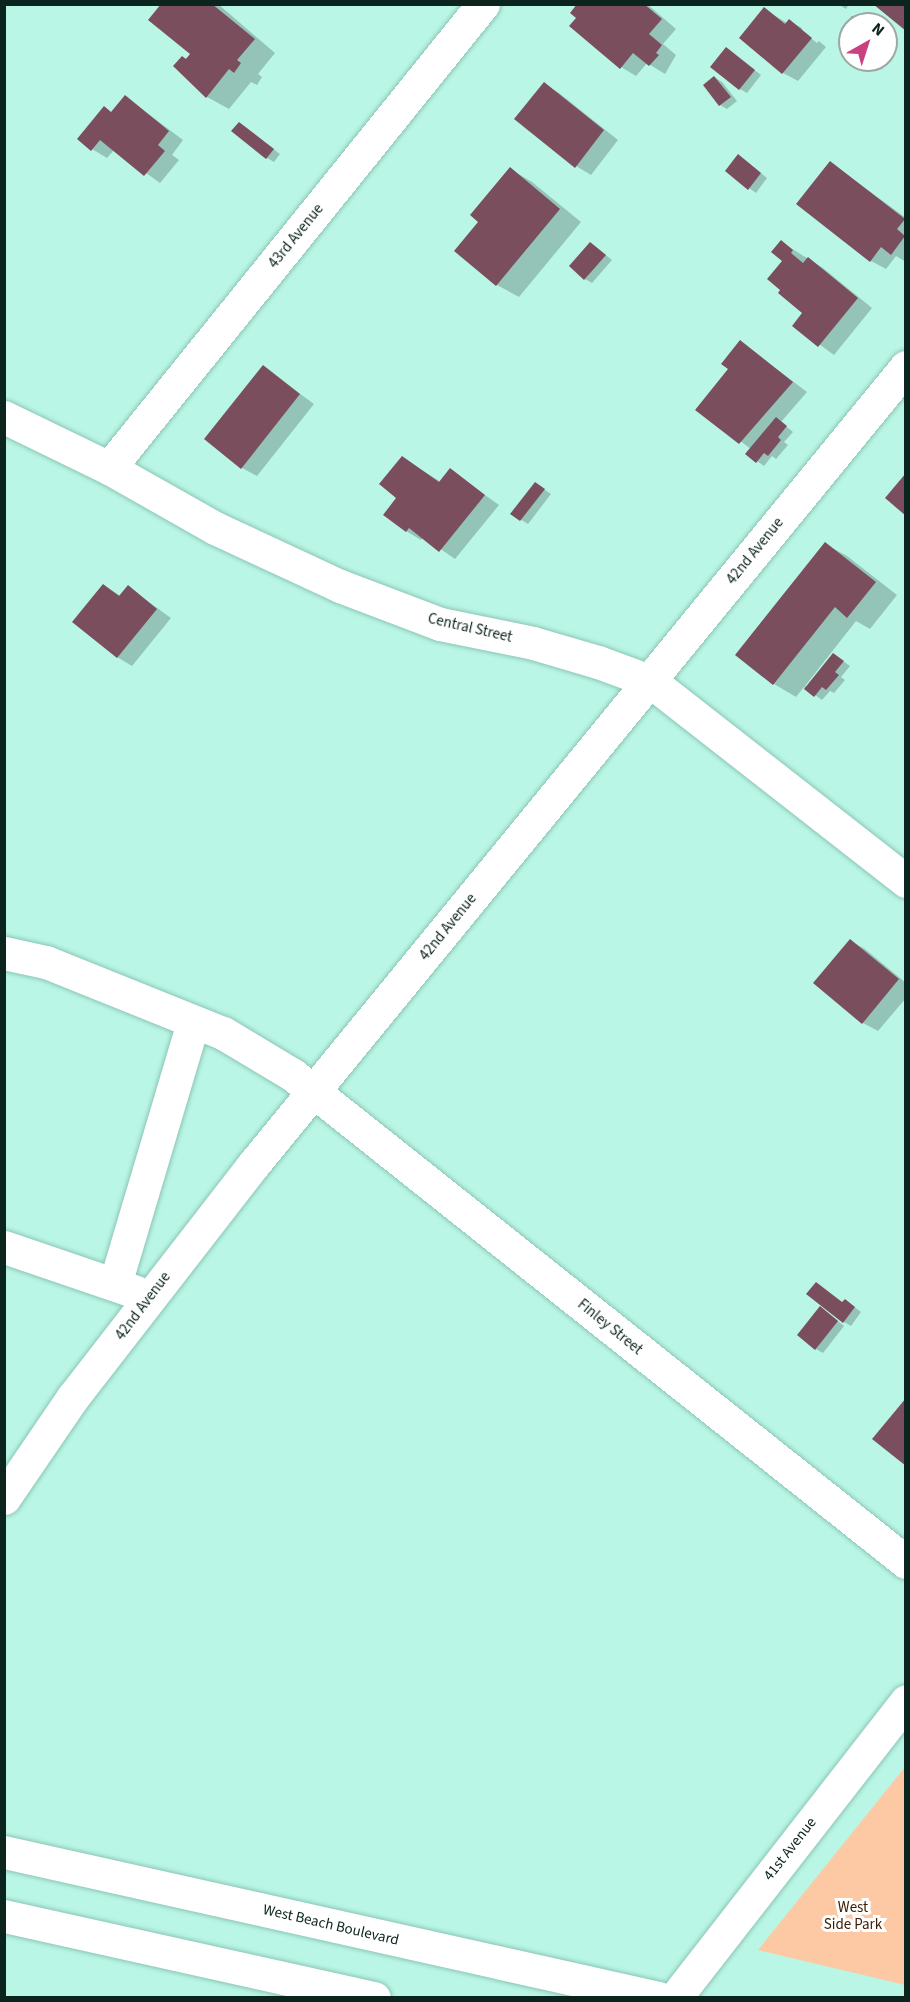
<!DOCTYPE html>
<style>
body{margin:0}
#map{position:relative;width:910px;height:2002px;overflow:hidden;background:#baf6e5;font-family:"Source Sans 3",sans-serif}
div>[style]{position:absolute}
[style*='--x']{left:calc(var(--x)*1px);top:calc(var(--y)*1px);width:calc(var(--w)*1px);rotate:calc(var(--a)*1deg)}
.green>*{inset:0;background:#fdc9a5}
.shadow>*{inset:0;background:#0003}
.building>*{inset:0;background:#7b4e5e}
.roads{filter:drop-shadow(0 0 2px #8bc5b6) drop-shadow(0 0 2px #8bc5b6)}
.minor>*{height:33px;margin:-16.5px;padding:0 16.5px;transform-origin:16.5px;border-radius:16.5px;background:#fff}
.major>*{height:33px;margin:-16.5px;padding:0 16.5px;transform-origin:16.5px;border-radius:16.5px;background:#fff}
span{translate:-50% -50%;white-space:nowrap;text-align:center;line-height:1.15;-webkit-text-stroke:6px #fff;paint-order:stroke}
.street-label{font-size:15px;color:#0c241e}
.park-label{font-size:15px;color:#3f2007}
.frame{position:absolute;inset:0;border:6px solid #0c241e;pointer-events:none}
.north{position:absolute;left:838px;top:12px;width:60px;height:60px;box-sizing:border-box;background:#fff;border:2px solid #9ea7a5;border-radius:50%;rotate:39deg;font-size:16px;font-weight:700;line-height:24px;text-align:center;color:#0c241e}
.north::after{content:'';display:block;margin:auto;width:21px;height:27px;background:#c9427f;clip-path:polygon(50% 0,100% 100%,50% 72%,0 100%)}
</style>
<div id="map">
<div class="green">
<i style="clip-path:polygon(905px 1767px,905px 1985px,758px 1950px)"></i>
</div>
<div class="shadow">
<i style="clip-path:polygon(163px 4px,218px 4px,275px 53px,258px 74px,262px 77px,257px 85px,251px 82px,229px 109px,207px 97px,175px 66px,192px 54px)"></i>
<i style="clip-path:polygon(579px 4px,647px 4px,676px 29px,663px 44px,676px 55px,665px 74px,647px 63px,636px 76px,621px 67px,578px 17px)"></i>
<i style="clip-path:polygon(838px 4px,849px 4px,846px 9px)"></i>
<i style="clip-path:polygon(764px 9px,787px 23px,789px 21px,802px 28px,802px 31px,817px 43px,819px 41px,826px 47px,798px 81px,783px 73px)"></i>
<i style="clip-path:polygon(727px 49px,761px 75px,747px 93px,740px 89px)"></i>
<i style="clip-path:polygon(714px 77px,722px 82px,737px 101px,727px 109px,720px 105px)"></i>
<i style="clip-path:polygon(544px 84px,559px 93px,618px 140px,591px 175px,576px 166px)"></i>
<i style="clip-path:polygon(126px 97px,183px 140px,172px 155px,179px 160px,160px 183px,114px 150px,107px 158px,92px 149px,113px 113px)"></i>
<i style="clip-path:polygon(246px 128px,280px 154px,274px 162px,267px 158px)"></i>
<i style="clip-path:polygon(745px 160px,767px 178px,756px 193px,749px 188px)"></i>
<i style="clip-path:polygon(831px 163px,906px 218px,906px 262px,896px 256px,886px 269px,871px 261px)"></i>
<i style="clip-path:polygon(510px 169px,532px 182px,581px 222px,519px 297px,497px 285px,480px 222px)"></i>
<i style="clip-path:polygon(781px 242px,823px 268px,872px 308px,834px 355px,794px 326px,805px 312px,784px 261px)"></i>
<i style="clip-path:polygon(591px 243px,612px 260px,592px 283px,585px 279px)"></i>
<i style="clip-path:polygon(741px 342px,807px 392px,781px 422px,793px 432px,784px 442px,788px 445px,776px 459px,772px 456px,764px 466px,747px 454px,751px 449px,697px 409px,730px 369px)"></i>
<i style="clip-path:polygon(263px 367px,314px 404px,257px 476px,242px 468px)"></i>
<i style="clip-path:polygon(402px 458px,441px 482px,450px 470px,499px 505px,455px 559px,423px 537px,421px 540px,406px 531px,399px 498px)"></i>
<i style="clip-path:polygon(542px 488px,551px 494px,528px 524px,512px 514px)"></i>
<i style="clip-path:polygon(825px 544px,847px 556px,897px 595px,870px 629px,856px 621px,805px 686px,807px 688px,840px 659px,850px 666px,841px 677px,845px 680px,834px 693px,830px 691px,822px 700px,804px 687px,796px 697px,774px 684px,738px 655px)"></i>
<i style="clip-path:polygon(103px 585px,121px 596px,128px 587px,171px 618px,132px 666px,117px 657px)"></i>
<i style="clip-path:polygon(850px 941px,865px 949px,906px 983px,906px 998px,878px 1031px,863px 1023px)"></i>
<i style="clip-path:polygon(843px 1303px,852px 1305px,861px 1312px,851px 1326px,844px 1322px)"></i>
<i style="clip-path:polygon(827px 1312px,844px 1326px,823px 1353px,816px 1349px)"></i>
</div>
<div class="building">
<i style="clip-path:polygon(161px 4px,212px 4px,255px 39px,237px 60px,241px 63px,234px 73px,229px 69px,206px 98px,173px 66px,182px 56px,186px 59px,190px 54px,148px 20px)"></i>
<i style="clip-path:polygon(577px 4px,644px 4px,662px 19px,649px 34px,662px 45px,656px 53px,659px 55px,649px 66px,633px 53px,620px 69px,569px 26px,576px 18px,570px 13px)"></i>
<i style="clip-path:polygon(873px 4px,906px 4px,906px 31px)"></i>
<i style="clip-path:polygon(764px 7px,785px 24px,789px 19px,812px 38px,782px 74px,739px 38px)"></i>
<i style="clip-path:polygon(852px 16px,862px 24px,850px 24px,850px 37px,841px 30px)"></i>
<i style="clip-path:polygon(726px 47px,755px 70px,739px 90px,710px 67px)"></i>
<i style="clip-path:polygon(714px 76px,731px 97px,719px 106px,703px 85px)"></i>
<i style="clip-path:polygon(544px 82px,604px 130px,575px 168px,514px 119px)"></i>
<i style="clip-path:polygon(125px 95px,169px 131px,158px 145px,165px 151px,144px 176px,100px 140px,91px 151px,77px 139px,104px 106px,111px 112px)"></i>
<i style="clip-path:polygon(239px 122px,274px 149px,266px 159px,231px 131px)"></i>
<i style="clip-path:polygon(738px 154px,761px 173px,748px 190px,725px 171px)"></i>
<i style="clip-path:polygon(830px 161px,905px 219px,897px 229px,905px 236px,891px 255px,881px 247px,870px 262px,796px 204px)"></i>
<i style="clip-path:polygon(510px 167px,560px 209px,496px 286px,454px 251px,478px 222px,470px 215px)"></i>
<i style="clip-path:polygon(781px 240px,793px 250px,791px 253px,803px 263px,808px 257px,858px 298px,818px 347px,792px 326px,802px 313px,778px 293px,780px 290px,767px 279px,782px 261px,771px 252px)"></i>
<i style="clip-path:polygon(590px 242px,606px 255px,584px 280px,569px 266px)"></i>
<i style="clip-path:polygon(740px 340px,793px 382px,739px 444px,695px 410px,728px 369px,721px 364px)"></i>
<i style="clip-path:polygon(263px 365px,300px 394px,241px 469px,204px 439px)"></i>
<i style="clip-path:polygon(776px 417px,787px 426px,778px 437px,781px 440px,768px 456px,764px 453px,756px 463px,745px 454px)"></i>
<i style="clip-path:polygon(402px 456px,439px 482px,450px 468px,485px 495px,439px 552px,409px 528px,406px 532px,383px 515px,396px 498px,379px 484px)"></i>
<i style="clip-path:polygon(906px 473px,906px 516px,885px 498px)"></i>
<i style="clip-path:polygon(535px 482px,545px 489px,520px 521px,510px 514px)"></i>
<i style="clip-path:polygon(825px 542px,876px 582px,847px 618px,835px 607px,773px 685px,735px 655px)"></i>
<i style="clip-path:polygon(103px 584px,119px 596px,128px 585px,157px 609px,117px 658px,72px 622px)"></i>
<i style="clip-path:polygon(833px 653px,844px 661px,835px 672px,839px 675px,826px 690px,822px 687px,814px 697px,804px 689px)"></i>
<i style="clip-path:polygon(850px 939px,899px 979px,862px 1024px,813px 983px)"></i>
<i style="clip-path:polygon(816px 1282px,842px 1302px,845px 1299px,855px 1307px,843px 1323px,806px 1294px)"></i>
<i style="clip-path:polygon(820px 1306px,838px 1321px,815px 1350px,797px 1335px)"></i>
<i style="clip-path:polygon(906px 1398px,906px 1466px,872px 1439px)"></i>
</div>
<div class="roads">
<div class="minor">
<i style="--x:4;--y:417;--w:117;--a:25.9"></i>
<i style="--x:109;--y:468;--w:122;--a:29.5"></i>
<i style="--x:215;--y:528;--w:138;--a:24.9"></i>
<i style="--x:340;--y:586;--w:107;--a:20.8"></i>
<i style="--x:440;--y:624;--w:95;--a:11.5"></i>
<i style="--x:533;--y:643;--w:68;--a:16.3"></i>
<i style="--x:598;--y:662;--w:55;--a:20.1"></i>
<i style="--x:650;--y:681;--w:325;--a:38"></i>
<i style="--x:109;--y:468;--w:596;--a:-51.13"></i>
<i style="--x:4;--y:953;--w:43;--a:12.1"></i>
<i style="--x:46;--y:962;--w:191;--a:21.9"></i>
<i style="--x:223;--y:1033;--w:82;--a:31"></i>
<i style="--x:293;--y:1075;--w:783;--a:38.47"></i>
<i style="--x:4;--y:1247;--w:139;--a:18.8"></i>
<i style="--x:115;--y:1284;--w:273;--a:-73.4"></i>
<i style="--x:4;--y:1498;--w:122;--a:-55.7"></i>
<i style="--x:73;--y:1397;--w:294;--a:-52.2"></i>
<i style="--x:253;--y:1165;--w:1031;--a:-50.71"></i>
<i style="--x:675;--y:1998;--w:376;--a:-52.1"></i>
</div>
<div class="major">
<i style="--x:4;--y:1852;--w:670;--a:12.58"></i>
<i style="--x:4;--y:1916;--w:379;--a:12.5"></i>
</div>
</div>
<div class="street-label">
<span style="left:296px;top:236px;rotate:-51deg">43rd Avenue</span>
<span style="left:755px;top:551px;rotate:-51deg">42nd Avenue</span>
<span style="left:470px;top:628px;rotate:13deg">Central Street</span>
<span style="left:448px;top:927px;rotate:-51deg">42nd Avenue</span>
<span style="left:143px;top:1306px;rotate:-53deg">42nd Avenue</span>
<span style="left:610px;top:1327px;rotate:39deg">Finley Street</span>
<span style="left:790px;top:1849px;rotate:-52deg">41st Avenue</span>
<span style="left:331px;top:1925px;rotate:13deg">West Beach Boulevard</span>
</div>
<div class="park-label">
<span style="left:853px;top:1916px">West<br>Side Park</span>
</div>
<div class="frame"></div>
<div class="north">N</div>
</div>
